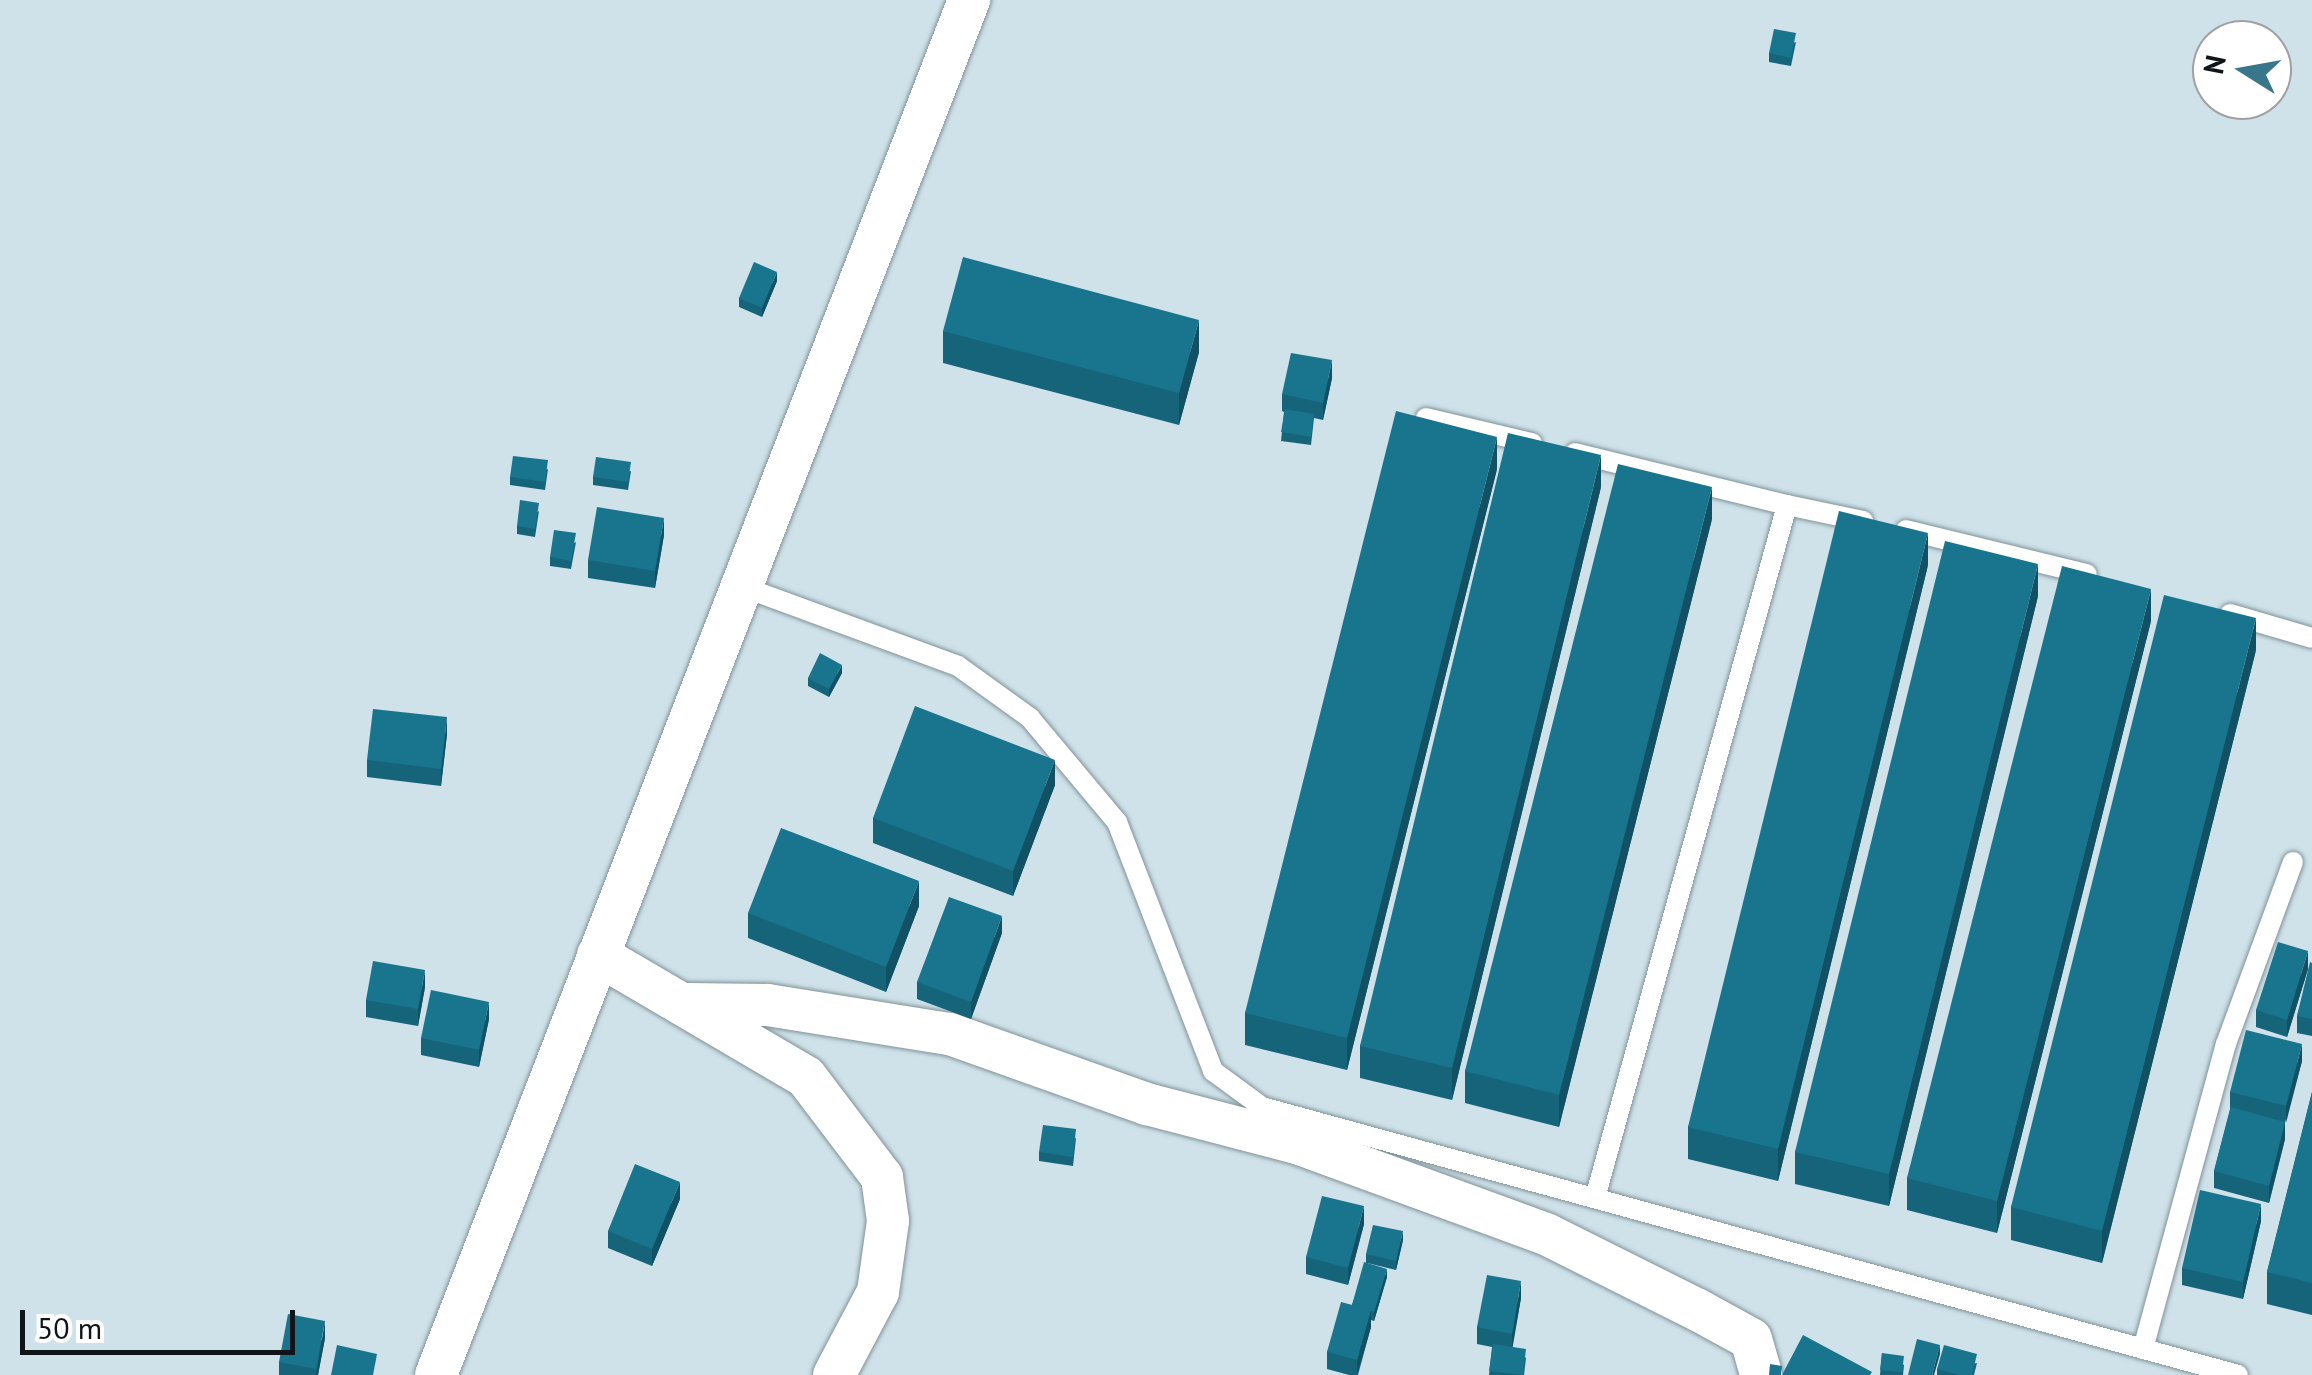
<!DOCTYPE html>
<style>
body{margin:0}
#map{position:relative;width:2312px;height:1375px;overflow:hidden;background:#cfe2e9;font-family:"PT Sans",sans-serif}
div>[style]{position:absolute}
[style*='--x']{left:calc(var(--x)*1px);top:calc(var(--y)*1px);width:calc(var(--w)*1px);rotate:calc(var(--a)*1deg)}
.roads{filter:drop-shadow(0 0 2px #819299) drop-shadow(0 0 2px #819299)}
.lane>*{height:20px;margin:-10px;padding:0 10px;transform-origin:10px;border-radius:10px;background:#fff}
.street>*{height:42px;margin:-21px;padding:0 21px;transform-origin:21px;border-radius:21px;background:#fff}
.wall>*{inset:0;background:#16647a}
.shaded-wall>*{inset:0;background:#125163}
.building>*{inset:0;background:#19748e}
span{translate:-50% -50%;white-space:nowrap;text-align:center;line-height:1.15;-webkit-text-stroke:8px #fff;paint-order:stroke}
.north{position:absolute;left:2192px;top:20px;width:100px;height:100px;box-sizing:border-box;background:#fff;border:2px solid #9fa1a2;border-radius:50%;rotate:281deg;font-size:28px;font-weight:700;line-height:40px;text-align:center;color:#0e1417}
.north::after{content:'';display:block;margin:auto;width:35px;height:45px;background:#37768b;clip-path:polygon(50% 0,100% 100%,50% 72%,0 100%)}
.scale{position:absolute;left:20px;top:1310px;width:275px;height:45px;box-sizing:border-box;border:5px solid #0e1417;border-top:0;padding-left:12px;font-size:30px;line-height:35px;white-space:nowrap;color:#0e1417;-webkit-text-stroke:8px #fff;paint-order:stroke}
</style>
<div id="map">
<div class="roads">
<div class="lane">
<i style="--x:1426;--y:418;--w:109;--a:13.3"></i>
<i style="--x:1575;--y:453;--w:218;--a:13.8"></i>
<i style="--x:1906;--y:530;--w:186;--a:13.7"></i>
<i style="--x:738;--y:585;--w:234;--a:20.2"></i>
<i style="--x:958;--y:666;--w:89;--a:35.8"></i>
<i style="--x:1030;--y:718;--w:136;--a:50.1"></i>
<i style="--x:1117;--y:822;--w:267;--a:68.9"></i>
<i style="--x:1213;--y:1071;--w:61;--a:36.3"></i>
<i style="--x:1262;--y:1107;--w:1012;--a:15.35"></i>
<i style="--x:2230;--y:614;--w:85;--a:16.3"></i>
<i style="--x:1595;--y:1198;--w:719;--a:-74.51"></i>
<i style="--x:1787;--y:505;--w:78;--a:11.9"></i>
<i style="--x:2143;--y:1349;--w:316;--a:-74.8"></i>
<i style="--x:2226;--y:1044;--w:194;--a:-69.8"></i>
</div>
<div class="street">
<i style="--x:598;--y:955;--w:241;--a:30.4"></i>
<i style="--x:806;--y:1077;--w:126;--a:52.8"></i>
<i style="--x:882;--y:1177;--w:44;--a:82.2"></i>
<i style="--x:888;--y:1221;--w:72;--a:98"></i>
<i style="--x:878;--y:1292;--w:94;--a:117.9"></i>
<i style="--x:687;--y:1004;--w:81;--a:0.7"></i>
<i style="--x:768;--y:1005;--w:184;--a:9.1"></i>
<i style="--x:950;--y:1034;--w:209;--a:19.6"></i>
<i style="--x:1147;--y:1104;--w:155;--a:14.6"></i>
<i style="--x:1297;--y:1143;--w:265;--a:20.1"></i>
<i style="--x:1546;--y:1234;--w:170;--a:26.6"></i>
<i style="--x:1698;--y:1310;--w:60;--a:28.7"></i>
<i style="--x:1751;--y:1339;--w:37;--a:74"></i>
<i style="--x:436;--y:1375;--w:1475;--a:-68.81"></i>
</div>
</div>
<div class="wall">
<i style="clip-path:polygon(1796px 42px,1791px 66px,1769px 62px,1769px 53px)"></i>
<i style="clip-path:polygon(777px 281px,762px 317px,739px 307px,739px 298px)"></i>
<i style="clip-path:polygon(943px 331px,1199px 352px,1179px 425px,943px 363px)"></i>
<i style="clip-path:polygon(1332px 378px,1323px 420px,1314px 418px,1311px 445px,1281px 441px,1284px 412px,1282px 411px,1282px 394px)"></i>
<i style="clip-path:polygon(548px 469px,545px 490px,510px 485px,510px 477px)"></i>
<i style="clip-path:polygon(1497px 469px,1347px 1070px,1245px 1045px,1245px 1013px)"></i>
<i style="clip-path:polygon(631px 471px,628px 490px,593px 485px,593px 477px)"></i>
<i style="clip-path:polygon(1601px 487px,1452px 1100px,1360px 1078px,1360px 1046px)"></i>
<i style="clip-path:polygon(539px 511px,535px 537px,517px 534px,517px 526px)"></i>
<i style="clip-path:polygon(1712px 519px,1559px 1127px,1465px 1103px,1465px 1071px)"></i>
<i style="clip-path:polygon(664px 535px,655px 588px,588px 578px,588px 560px)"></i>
<i style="clip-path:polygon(576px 542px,571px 569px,550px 566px,550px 557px)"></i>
<i style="clip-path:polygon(1928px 565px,1778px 1181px,1688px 1159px,1688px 1127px)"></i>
<i style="clip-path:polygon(2038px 596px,1889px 1206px,1795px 1184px,1795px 1152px)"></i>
<i style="clip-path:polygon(2151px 621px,1997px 1233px,1907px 1210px,1907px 1178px)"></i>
<i style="clip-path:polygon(2256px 650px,2102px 1263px,2011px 1240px,2011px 1207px)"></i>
<i style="clip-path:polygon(842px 673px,829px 697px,808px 686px,808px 678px)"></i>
<i style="clip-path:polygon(447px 734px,441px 786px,367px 777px,367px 760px)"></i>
<i style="clip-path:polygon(1055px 785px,1013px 896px,873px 843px,873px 818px)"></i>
<i style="clip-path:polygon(919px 906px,886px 992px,748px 938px,748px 913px)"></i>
<i style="clip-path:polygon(1002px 933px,971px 1019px,917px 999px,917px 982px)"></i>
<i style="clip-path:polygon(2312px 963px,2312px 1036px,2297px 1033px,2297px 1016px)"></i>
<i style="clip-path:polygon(2308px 969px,2287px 1037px,2256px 1027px,2256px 1010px)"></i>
<i style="clip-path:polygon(425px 987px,418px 1026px,366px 1017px,366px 1000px)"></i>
<i style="clip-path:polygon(489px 1019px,479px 1067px,421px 1055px,421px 1038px)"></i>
<i style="clip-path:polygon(2302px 1061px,2285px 1123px,2285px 1139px,2269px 1203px,2214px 1188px,2214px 1171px,2230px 1109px,2230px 1092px)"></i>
<i style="clip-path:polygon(2312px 1092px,2312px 1315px,2267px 1304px,2267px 1272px)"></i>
<i style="clip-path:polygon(1076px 1138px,1073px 1166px,1039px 1161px,1039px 1152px)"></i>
<i style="clip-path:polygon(680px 1199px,652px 1266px,608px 1248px,608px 1231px)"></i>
<i style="clip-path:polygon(2261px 1221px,2243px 1299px,2182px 1285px,2182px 1268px)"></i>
<i style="clip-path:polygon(1364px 1224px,1348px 1285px,1306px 1274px,1306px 1257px)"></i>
<i style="clip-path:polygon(1403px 1240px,1396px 1270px,1367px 1263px,1387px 1277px,1374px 1321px,1371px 1320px,1371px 1327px,1358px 1375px,1349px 1375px,1327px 1369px,1327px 1352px,1352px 1305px,1366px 1263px,1366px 1254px)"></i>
<i style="clip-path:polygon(1521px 1298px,1512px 1347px,1526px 1358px,1524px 1375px,1489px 1375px,1492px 1347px,1477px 1344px,1477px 1327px)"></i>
<i style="clip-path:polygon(325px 1338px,318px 1375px,279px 1375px,279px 1362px)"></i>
<i style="clip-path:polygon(1882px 1353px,1904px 1365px,1903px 1375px,1880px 1375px)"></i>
<i style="clip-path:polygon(1977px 1363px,1974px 1375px,1937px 1375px,1937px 1369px)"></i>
</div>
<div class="shaded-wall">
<i style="clip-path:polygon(777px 272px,777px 281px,762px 317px,762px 308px)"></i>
<i style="clip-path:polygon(1199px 320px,1199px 352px,1179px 425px,1179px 393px)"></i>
<i style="clip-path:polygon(1332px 360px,1332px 378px,1323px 420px,1323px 403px)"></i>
<i style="clip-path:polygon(1497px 437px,1497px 469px,1347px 1070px,1347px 1038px)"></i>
<i style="clip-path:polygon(1601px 455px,1601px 487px,1452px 1100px,1452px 1068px)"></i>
<i style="clip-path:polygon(1712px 487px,1712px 519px,1559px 1127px,1559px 1095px)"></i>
<i style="clip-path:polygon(664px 518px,664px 535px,655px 588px,655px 571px)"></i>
<i style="clip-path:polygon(1928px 533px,1928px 565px,1778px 1181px,1778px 1149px)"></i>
<i style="clip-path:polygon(2038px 564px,2038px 596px,1889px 1206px,1889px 1174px)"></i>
<i style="clip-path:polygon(2151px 589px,2151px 621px,1997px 1233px,1997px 1201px)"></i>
<i style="clip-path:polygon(2256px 618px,2256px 650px,2102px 1263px,2102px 1231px)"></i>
<i style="clip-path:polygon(842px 665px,842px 673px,829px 697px,829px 689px)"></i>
<i style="clip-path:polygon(447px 717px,447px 734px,441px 786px,441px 769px)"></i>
<i style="clip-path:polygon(1055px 760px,1055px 785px,1013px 896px,1013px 871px)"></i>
<i style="clip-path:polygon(919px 881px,919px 906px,886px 992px,886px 967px)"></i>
<i style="clip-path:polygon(1002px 916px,1002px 933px,971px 1019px,971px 1002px)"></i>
<i style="clip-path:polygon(2308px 951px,2308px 969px,2287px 1037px,2287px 1020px)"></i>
<i style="clip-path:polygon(425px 970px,425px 987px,418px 1026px,418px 1009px)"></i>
<i style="clip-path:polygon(489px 1002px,489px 1019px,479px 1067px,479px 1050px)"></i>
<i style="clip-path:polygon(2302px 1044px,2302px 1061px,2286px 1123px,2286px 1106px)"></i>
<i style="clip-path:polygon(2285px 1122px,2285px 1139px,2269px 1203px,2269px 1186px)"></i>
<i style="clip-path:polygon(680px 1182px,680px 1199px,652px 1266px,652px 1249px)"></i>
<i style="clip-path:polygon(2261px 1204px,2261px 1221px,2243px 1299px,2243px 1282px)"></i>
<i style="clip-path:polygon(1364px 1206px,1364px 1224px,1348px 1285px,1348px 1268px)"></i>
<i style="clip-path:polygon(1403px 1231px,1403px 1240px,1396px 1270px,1396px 1261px)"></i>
<i style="clip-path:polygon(1387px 1269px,1387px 1277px,1374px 1321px,1374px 1312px)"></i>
<i style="clip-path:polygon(1521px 1281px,1521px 1298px,1512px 1351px,1512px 1334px)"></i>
<i style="clip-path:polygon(1371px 1310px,1371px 1327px,1357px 1375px,1357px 1360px)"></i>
<i style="clip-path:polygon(325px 1321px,325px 1338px,318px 1375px,316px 1375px)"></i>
<i style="clip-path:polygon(1940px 1345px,1940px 1354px,1934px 1375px,1932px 1375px)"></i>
</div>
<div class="building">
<i style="clip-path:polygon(1774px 29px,1796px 33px,1791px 58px,1769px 53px)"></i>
<i style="clip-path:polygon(963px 257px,1199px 320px,1179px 393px,943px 331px)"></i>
<i style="clip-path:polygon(754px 262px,777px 272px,762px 308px,739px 298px)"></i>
<i style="clip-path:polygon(1291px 353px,1332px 360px,1323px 403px,1282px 394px)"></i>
<i style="clip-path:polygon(1285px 409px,1314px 414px,1311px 437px,1281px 432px)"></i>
<i style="clip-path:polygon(1396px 411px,1497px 437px,1347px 1038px,1245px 1013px)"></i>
<i style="clip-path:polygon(1508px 433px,1601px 455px,1452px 1068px,1360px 1046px)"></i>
<i style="clip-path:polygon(513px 456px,548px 460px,545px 482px,510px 477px)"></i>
<i style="clip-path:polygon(596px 457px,631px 462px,628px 482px,593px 477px)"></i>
<i style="clip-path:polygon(1618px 464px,1712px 487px,1559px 1095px,1465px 1071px)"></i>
<i style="clip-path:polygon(520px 500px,539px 503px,535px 529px,517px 526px)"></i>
<i style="clip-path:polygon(597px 507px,664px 518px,655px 571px,588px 560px)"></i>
<i style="clip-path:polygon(1839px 511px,1928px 533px,1778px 1149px,1688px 1127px)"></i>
<i style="clip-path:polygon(554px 530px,576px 533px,571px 561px,550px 557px)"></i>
<i style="clip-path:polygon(1945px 541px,2038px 564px,1889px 1174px,1795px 1152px)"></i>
<i style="clip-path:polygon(2062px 566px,2151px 589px,1997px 1201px,1907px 1178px)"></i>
<i style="clip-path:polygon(2164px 595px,2256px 618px,2102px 1231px,2011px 1207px)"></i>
<i style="clip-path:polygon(820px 653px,842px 665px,829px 689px,808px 678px)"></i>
<i style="clip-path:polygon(915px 706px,1055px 760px,1013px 871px,873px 818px)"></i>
<i style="clip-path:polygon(373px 709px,447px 717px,441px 769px,367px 760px)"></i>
<i style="clip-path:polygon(781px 828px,919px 881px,886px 967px,748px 913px)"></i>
<i style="clip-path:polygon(949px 897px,1002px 916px,971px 1002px,917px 982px)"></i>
<i style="clip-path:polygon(2278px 942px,2308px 951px,2287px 1020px,2256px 1010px)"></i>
<i style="clip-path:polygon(373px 961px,425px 970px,418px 1009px,366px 1000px)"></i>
<i style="clip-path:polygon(2310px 962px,2312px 963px,2312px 1019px,2297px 1016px)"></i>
<i style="clip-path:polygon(431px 990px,489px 1002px,479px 1050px,421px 1038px)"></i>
<i style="clip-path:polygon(2246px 1030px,2302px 1044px,2286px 1106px,2230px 1092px)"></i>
<i style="clip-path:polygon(2312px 1092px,2312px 1283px,2267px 1272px)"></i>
<i style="clip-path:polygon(2231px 1107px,2285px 1122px,2269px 1186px,2214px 1171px)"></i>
<i style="clip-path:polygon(1043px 1125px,1076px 1129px,1073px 1157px,1039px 1152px)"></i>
<i style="clip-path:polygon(635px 1164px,680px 1182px,652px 1249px,608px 1231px)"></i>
<i style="clip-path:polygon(2200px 1190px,2261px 1204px,2243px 1282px,2182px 1268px)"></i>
<i style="clip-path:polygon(1322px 1196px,1364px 1206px,1348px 1268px,1306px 1257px)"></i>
<i style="clip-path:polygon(1373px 1225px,1403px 1231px,1396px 1261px,1366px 1254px)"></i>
<i style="clip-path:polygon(1364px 1262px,1387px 1269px,1374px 1312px,1352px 1305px)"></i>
<i style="clip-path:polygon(1487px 1275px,1521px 1281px,1512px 1334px,1477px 1327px)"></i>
<i style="clip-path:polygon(1341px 1302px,1371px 1310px,1357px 1360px,1327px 1352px)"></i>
<i style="clip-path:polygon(288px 1314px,325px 1321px,316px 1369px,279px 1362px)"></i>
<i style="clip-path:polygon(1803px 1335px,1872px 1372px,1870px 1375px,1782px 1375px)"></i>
<i style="clip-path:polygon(1917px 1339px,1940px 1345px,1932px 1375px,1908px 1375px)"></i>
<i style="clip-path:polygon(1493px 1344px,1526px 1349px,1523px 1375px,1489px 1371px)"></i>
<i style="clip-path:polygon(337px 1345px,377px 1354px,373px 1375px,331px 1375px)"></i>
<i style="clip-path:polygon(1944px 1345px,1977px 1354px,1972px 1375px,1960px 1375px,1937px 1369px)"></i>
<i style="clip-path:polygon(1882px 1353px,1904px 1356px,1902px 1372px,1880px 1370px)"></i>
<i style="clip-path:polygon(1770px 1364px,1782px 1366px,1781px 1375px,1769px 1375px)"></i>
</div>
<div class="north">N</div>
<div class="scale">50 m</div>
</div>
